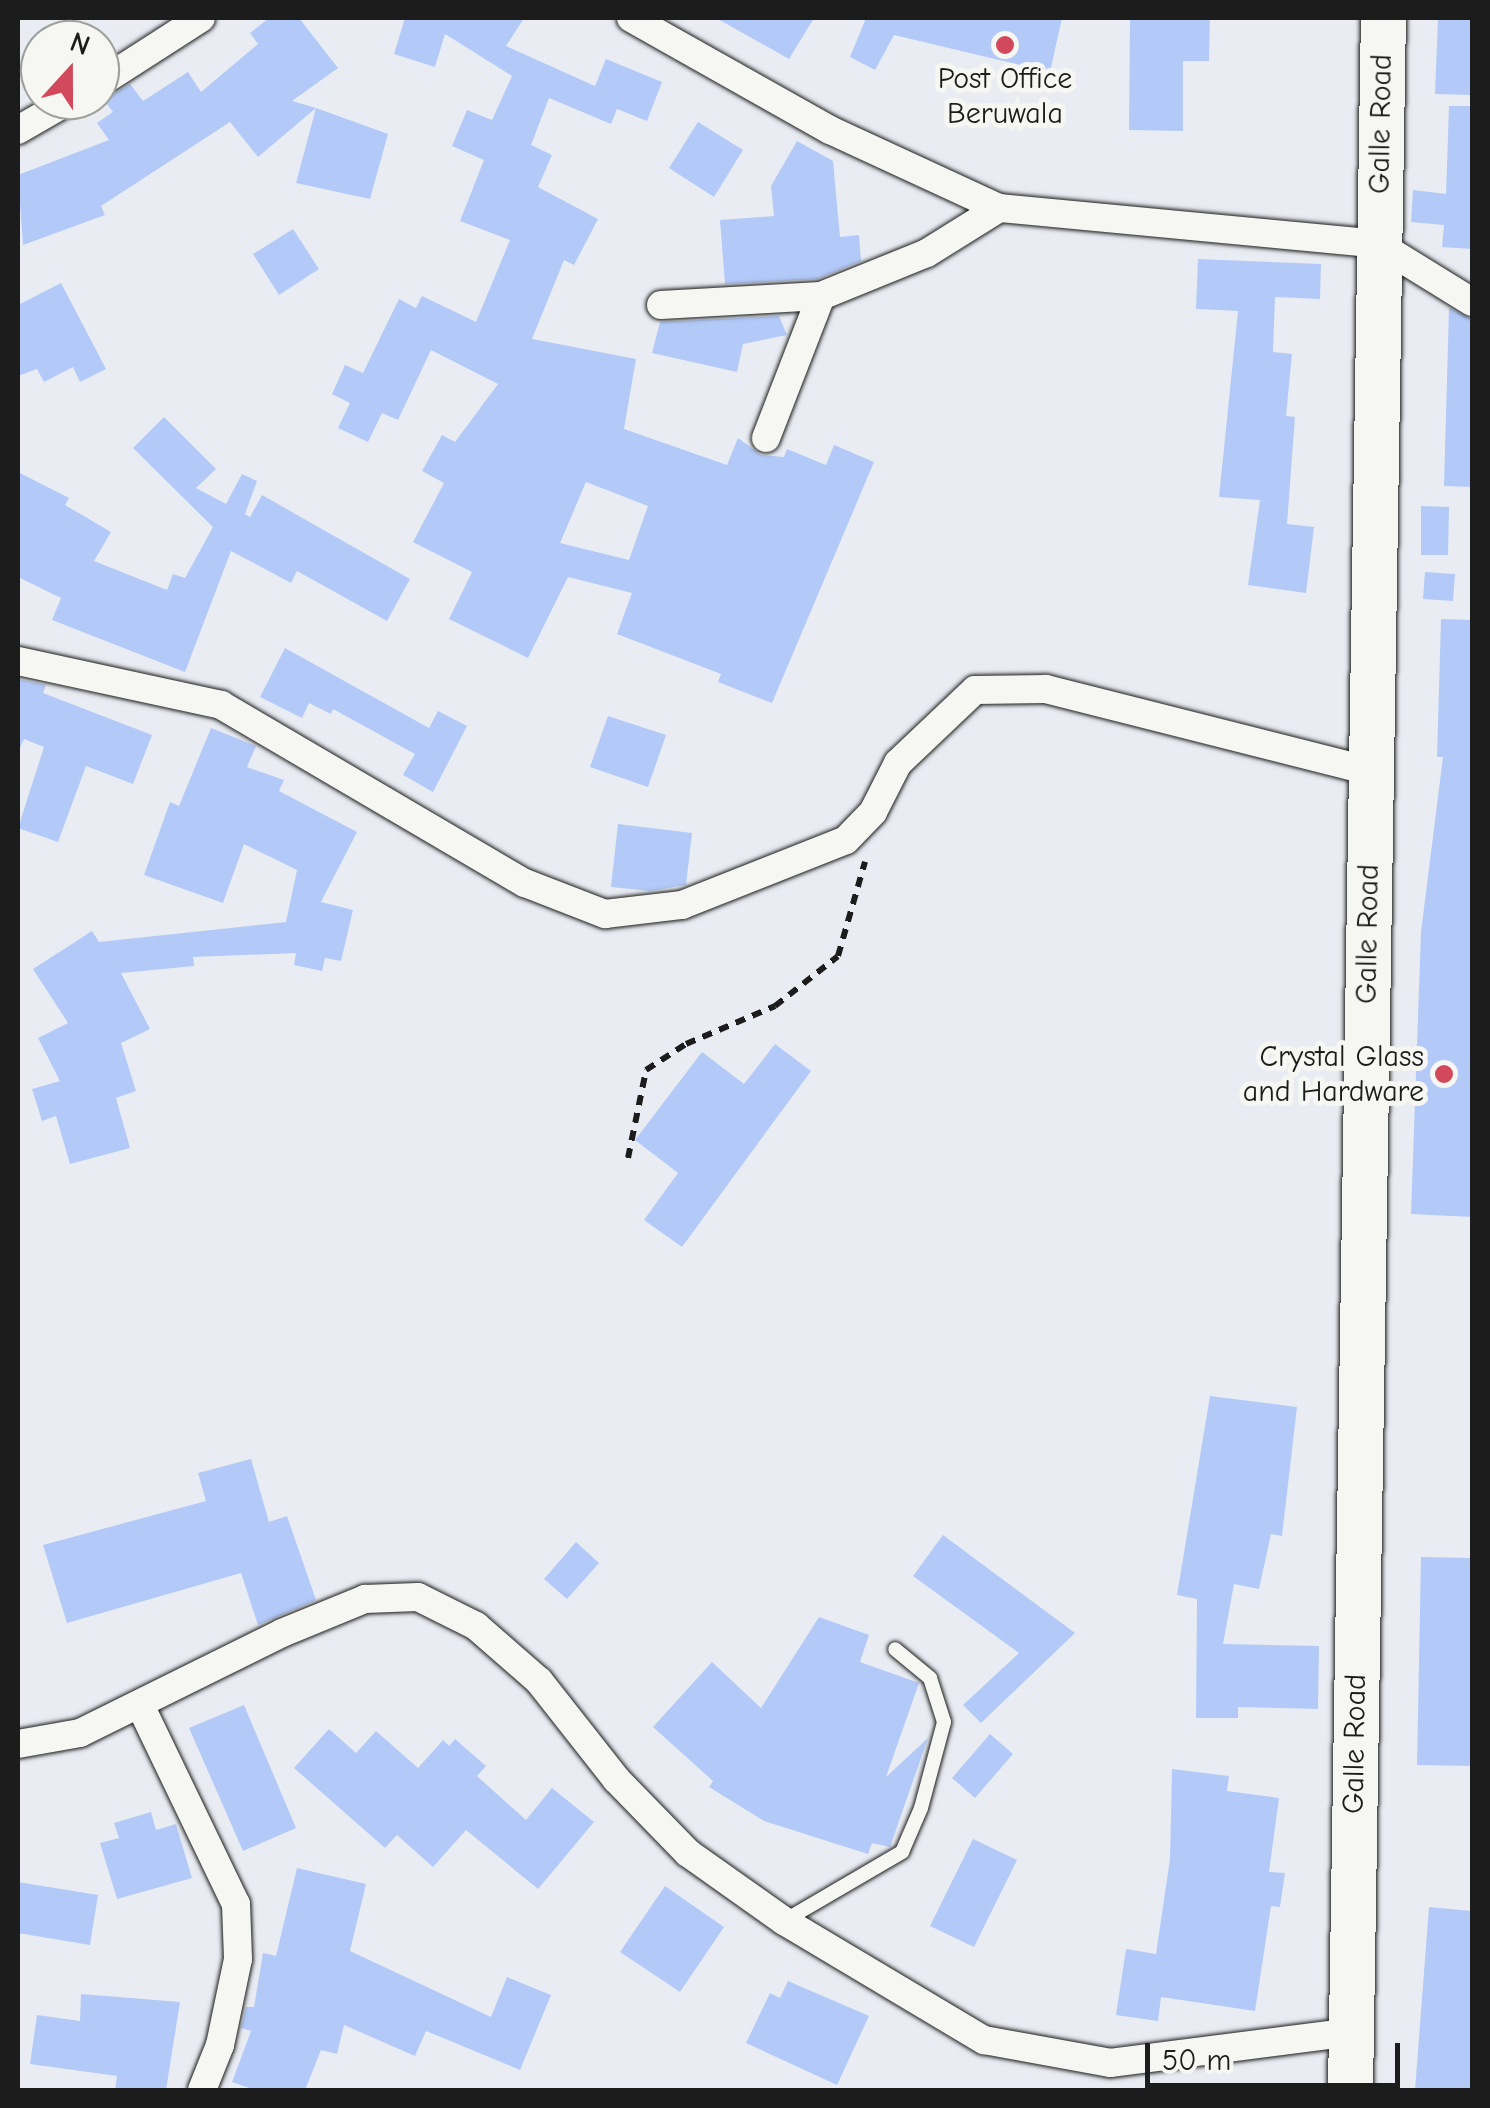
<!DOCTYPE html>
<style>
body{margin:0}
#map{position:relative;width:1490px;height:2108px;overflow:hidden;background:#e9edf3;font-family:"Comic Neue",sans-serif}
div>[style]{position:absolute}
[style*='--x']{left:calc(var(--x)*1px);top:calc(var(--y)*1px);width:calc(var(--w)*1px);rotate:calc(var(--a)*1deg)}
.building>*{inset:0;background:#b3caf8}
.path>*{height:6px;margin-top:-3px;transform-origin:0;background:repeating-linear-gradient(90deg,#1c1c1c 0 10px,transparent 0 18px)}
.roads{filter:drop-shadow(0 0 2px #1c1c1c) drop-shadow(0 0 2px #1c1c1c)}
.service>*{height:14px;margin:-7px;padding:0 7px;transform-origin:7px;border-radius:7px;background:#f6f6f2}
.minor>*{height:28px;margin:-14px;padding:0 14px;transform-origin:14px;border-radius:14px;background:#f6f6f2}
.trunk>*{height:45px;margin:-22.5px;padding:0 22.5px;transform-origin:22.5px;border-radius:22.5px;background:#f6f6f2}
.dots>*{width:28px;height:28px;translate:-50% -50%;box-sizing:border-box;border:5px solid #f6f6f2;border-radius:50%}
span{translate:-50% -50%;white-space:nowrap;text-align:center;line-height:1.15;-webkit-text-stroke:10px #f6f6f2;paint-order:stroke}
.poi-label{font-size:30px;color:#1c1c1c}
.right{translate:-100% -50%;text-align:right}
.street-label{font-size:30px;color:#1c1c1c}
.frame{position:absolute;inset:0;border:20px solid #1c1c1c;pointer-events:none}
.north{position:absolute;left:20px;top:20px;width:100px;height:100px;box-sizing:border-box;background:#f6f6f2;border:2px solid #9f9f9c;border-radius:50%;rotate:21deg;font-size:28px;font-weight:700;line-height:40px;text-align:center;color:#1c1c1c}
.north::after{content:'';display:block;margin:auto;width:35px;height:45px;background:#d1495b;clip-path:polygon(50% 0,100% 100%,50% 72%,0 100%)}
.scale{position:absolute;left:1145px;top:2043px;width:255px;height:45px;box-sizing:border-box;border:5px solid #1c1c1c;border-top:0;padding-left:12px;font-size:30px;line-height:35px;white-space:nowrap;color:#1c1c1c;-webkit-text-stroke:8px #f6f6f2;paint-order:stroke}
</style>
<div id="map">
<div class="building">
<i style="clip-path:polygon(269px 18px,299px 18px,338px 68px,292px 101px,316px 108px,258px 157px,230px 122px,101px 206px,105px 215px,23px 245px,18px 175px,109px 140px,97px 123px,113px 112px,104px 100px,130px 84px,143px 101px,188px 72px,201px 92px,258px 44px,250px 33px)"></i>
<i style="clip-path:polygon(evenodd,405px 18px,524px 18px,506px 46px,595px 86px,606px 59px,662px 82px,647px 121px,617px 109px,611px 124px,549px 98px,531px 145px,552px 155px,538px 187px,598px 219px,574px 265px,564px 260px,532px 339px,636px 359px,624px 429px,727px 465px,738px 438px,761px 455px,784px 457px,787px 449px,826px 465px,834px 445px,874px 462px,772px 703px,718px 682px,721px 674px,617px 634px,632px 593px,568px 577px,528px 658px,449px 619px,472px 572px,413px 542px,444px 483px,422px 471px,442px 435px,455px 442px,498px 384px,431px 350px,398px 420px,382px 413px,368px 442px,338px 428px,350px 403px,332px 394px,345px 365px,363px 373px,399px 299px,416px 308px,422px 296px,476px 322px,510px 240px,460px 221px,484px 160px,452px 146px,467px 110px,492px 120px,512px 76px,445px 34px,435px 67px,394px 54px,405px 18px,586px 482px,648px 506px,629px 560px,560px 543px,586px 482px)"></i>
<i style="clip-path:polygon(716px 18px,814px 18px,789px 59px)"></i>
<i style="clip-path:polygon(866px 18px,1062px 18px,1050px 72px,894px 35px,875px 70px,850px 57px)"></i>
<i style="clip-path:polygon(1130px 18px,1210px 18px,1209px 61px,1183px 61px,1183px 131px,1129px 130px)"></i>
<i style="clip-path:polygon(1438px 18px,1472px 20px,1472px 95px,1435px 94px)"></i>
<i style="clip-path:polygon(1449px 106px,1472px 106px,1472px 249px,1442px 247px,1444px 225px,1411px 222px,1413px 190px,1446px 194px)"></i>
<i style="clip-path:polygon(316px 108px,388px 134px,370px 199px,296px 183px)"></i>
<i style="clip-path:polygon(698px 122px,743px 150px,714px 197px,669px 168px)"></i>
<i style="clip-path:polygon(797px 141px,833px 161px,840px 237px,859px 235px,861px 261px,817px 279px,725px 284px,720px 220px,774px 216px,771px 186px)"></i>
<i style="clip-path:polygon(293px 229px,319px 269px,279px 295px,253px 254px)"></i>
<i style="clip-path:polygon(1198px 259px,1321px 264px,1320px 299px,1275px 297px,1273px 352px,1292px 354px,1286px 416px,1295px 417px,1287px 524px,1314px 527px,1306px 593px,1248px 585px,1260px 500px,1219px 497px,1238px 311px,1196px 309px)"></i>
<i style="clip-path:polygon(61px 283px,106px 369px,80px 382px,73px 367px,44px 382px,37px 369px,18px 376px,18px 305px)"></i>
<i style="clip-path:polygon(1449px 308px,1472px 319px,1472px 487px,1444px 486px)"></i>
<i style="clip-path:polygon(779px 316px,787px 335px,743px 344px,737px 372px,652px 353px,660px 322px)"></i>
<i style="clip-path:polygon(164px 417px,216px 469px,196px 488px,226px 504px,242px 474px,257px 481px,245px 514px,250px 517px,262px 495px,410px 579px,387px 621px,297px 571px,291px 583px,231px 551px,185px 672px,52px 620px,61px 598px,18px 577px,18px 472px,69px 498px,65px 505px,111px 532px,94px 561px,167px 590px,173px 574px,185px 578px,213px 527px,133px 448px)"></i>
<i style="clip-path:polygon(1421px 506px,1449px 507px,1448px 555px,1421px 555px)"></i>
<i style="clip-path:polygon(1425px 572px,1455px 574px,1453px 601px,1423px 599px)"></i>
<i style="clip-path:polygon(1441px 619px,1472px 620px,1472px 1217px,1411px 1214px,1421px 932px,1443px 757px,1437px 757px)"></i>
<i style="clip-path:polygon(285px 648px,429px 728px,438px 711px,467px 726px,433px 792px,403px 775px,415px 754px,333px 709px,331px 714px,309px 703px,302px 718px,260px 697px)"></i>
<i style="clip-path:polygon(18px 679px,46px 685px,43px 693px,152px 735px,133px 784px,86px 766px,58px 842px,18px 828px,44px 747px,24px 739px,18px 752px)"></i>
<i style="clip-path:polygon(608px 716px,666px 735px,648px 787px,590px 767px)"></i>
<i style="clip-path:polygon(211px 728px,256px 746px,247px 767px,284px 780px,279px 791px,357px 832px,321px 902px,353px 910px,341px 961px,325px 958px,322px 971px,294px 965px,296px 953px,193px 957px,194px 966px,121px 973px,150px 1029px,121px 1043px,136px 1091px,116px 1098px,130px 1148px,70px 1164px,56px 1116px,42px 1121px,32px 1089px,60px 1081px,38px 1038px,68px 1023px,33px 969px,92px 931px,99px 942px,286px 922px,297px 870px,244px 844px,223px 903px,144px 875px,170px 802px,179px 806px)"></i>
<i style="clip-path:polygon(618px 824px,692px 833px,686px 885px,650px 891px,611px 887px)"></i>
<i style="clip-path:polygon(775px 1044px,811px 1071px,682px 1247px,644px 1220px,678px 1173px,635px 1140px,702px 1052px,744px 1084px)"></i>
<i style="clip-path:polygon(1210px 1396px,1297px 1407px,1282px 1536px,1271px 1534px,1259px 1589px,1234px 1584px,1223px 1644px,1319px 1646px,1318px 1709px,1238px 1707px,1238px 1718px,1196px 1718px,1197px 1599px,1177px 1595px)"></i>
<i style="clip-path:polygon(251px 1459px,269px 1522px,287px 1516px,316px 1600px,258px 1625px,241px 1573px,67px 1623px,43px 1545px,206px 1501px,198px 1473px)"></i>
<i style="clip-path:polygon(943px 1535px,1075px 1633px,981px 1723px,963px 1705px,1019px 1653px,913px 1576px)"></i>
<i style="clip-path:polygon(576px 1542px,599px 1563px,567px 1599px,544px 1579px)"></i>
<i style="clip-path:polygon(1421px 1557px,1472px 1558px,1472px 1766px,1417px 1765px)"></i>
<i style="clip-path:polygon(819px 1617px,869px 1635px,860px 1662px,919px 1683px,886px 1777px,928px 1738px,890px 1847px,872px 1843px,868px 1854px,764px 1821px,709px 1787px,713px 1781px,653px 1727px,712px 1662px,761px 1708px)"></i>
<i style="clip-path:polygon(244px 1705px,296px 1828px,243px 1851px,189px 1728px)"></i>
<i style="clip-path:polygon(329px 1729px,356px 1753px,376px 1731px,418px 1768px,443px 1740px,449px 1746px,455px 1739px,486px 1766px,477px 1776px,526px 1820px,552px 1788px,594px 1822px,538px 1889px,466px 1830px,433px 1867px,397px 1835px,385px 1848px,294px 1768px)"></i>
<i style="clip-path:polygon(990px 1734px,1013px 1754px,975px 1798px,952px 1778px)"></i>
<i style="clip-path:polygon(1172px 1769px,1229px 1776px,1227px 1791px,1279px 1798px,1269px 1872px,1285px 1873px,1280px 1907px,1271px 1906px,1255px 2011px,1161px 1997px,1158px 2021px,1116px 2015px,1126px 1949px,1156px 1954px,1170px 1859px)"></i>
<i style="clip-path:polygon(151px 1812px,156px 1830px,176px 1824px,192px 1878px,117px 1899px,100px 1843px,119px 1838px,114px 1823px)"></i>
<i style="clip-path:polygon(973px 1839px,1017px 1860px,974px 1947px,930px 1926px)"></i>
<i style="clip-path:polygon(297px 1868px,366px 1884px,350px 1951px,491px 2017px,507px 1977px,551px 1995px,520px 2070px,426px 2031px,415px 2056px,344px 2025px,337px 2054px,321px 2050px,305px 2090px,255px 2090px,232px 2082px,251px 2031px,241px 2028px,246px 2007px,254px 2007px,263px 1953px,276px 1956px)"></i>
<i style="clip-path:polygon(18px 1882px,98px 1895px,90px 1945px,18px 1933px)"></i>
<i style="clip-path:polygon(665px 1886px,724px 1927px,680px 1992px,620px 1952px)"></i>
<i style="clip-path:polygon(1429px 1907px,1472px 1911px,1472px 2090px,1415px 2090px)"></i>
<i style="clip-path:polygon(788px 1981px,869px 2016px,837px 2085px,746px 2043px,770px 1993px,780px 1998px)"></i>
<i style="clip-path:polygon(81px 1994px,180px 2002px,166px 2090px,115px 2090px,117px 2076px,30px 2064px,37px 2015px,80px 2021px)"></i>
</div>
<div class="path">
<i style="--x:628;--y:1158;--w:90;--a:-78.4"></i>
<i style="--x:646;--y:1070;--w:48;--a:-33"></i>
<i style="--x:686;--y:1044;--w:97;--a:-23.1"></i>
<i style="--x:775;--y:1006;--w:80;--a:-38.4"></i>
<i style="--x:838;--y:956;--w:98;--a:-74"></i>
</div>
<div class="roads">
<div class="service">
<i style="--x:784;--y:1921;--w:137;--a:-30.3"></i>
<i style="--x:902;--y:1852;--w:48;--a:-66.6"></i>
<i style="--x:921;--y:1808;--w:89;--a:-75"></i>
<i style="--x:944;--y:1722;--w:46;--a:-107.7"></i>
<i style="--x:930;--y:1678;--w:45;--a:-140.4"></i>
</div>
<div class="minor">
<i style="--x:631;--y:18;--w:228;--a:29.4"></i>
<i style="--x:830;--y:130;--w:186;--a:24.8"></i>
<i style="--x:999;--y:208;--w:381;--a:5.4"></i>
<i style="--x:1378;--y:244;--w:110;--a:31.7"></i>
<i style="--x:100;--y:83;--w:120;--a:-32.8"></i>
<i style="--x:18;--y:130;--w:60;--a:-30"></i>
<i style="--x:661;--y:305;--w:160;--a:-3.2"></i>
<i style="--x:821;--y:296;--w:114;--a:-22.1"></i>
<i style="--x:927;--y:253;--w:85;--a:-32"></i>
<i style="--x:766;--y:438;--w:152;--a:-68.8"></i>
<i style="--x:18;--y:661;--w:208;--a:12.2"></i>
<i style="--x:221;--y:705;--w:352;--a:30.4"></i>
<i style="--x:525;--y:883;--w:86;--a:21.2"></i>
<i style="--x:605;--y:914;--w:78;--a:-6.7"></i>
<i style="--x:682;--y:905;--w:176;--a:-21.6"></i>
<i style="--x:846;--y:840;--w:39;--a:-46"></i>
<i style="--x:873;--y:812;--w:55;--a:-63"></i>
<i style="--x:898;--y:763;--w:106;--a:-43.5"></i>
<i style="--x:975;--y:690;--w:71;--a:-0.8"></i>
<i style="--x:1046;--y:689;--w:334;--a:14.2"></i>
<i style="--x:141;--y:1707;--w:219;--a:64.3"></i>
<i style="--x:236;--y:1904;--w:55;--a:87.9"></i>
<i style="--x:238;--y:1959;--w:88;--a:101.8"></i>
<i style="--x:220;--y:2045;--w:48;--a:111.8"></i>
<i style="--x:18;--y:1744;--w:63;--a:-10.1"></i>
<i style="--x:80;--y:1733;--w:225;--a:-26.3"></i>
<i style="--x:282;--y:1633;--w:90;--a:-22.3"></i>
<i style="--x:365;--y:1599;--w:53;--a:-2.2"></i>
<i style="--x:418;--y:1597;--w:65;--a:26.6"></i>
<i style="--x:476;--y:1626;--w:84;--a:41.1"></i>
<i style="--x:539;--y:1681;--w:125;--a:51.8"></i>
<i style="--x:616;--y:1779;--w:103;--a:45.8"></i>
<i style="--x:688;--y:1853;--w:118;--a:35.3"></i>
<i style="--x:784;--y:1921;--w:233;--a:30.8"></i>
<i style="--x:984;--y:2040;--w:128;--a:10.3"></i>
<i style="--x:1110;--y:2063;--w:243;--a:-7.3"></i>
</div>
<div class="trunk">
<i style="--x:1350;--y:2090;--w:2072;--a:-89.09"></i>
</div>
</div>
<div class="dots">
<i style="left:1005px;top:45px;background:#d1495b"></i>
<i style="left:1444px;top:1074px;background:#d1495b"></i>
</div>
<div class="poi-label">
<span style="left:1005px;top:96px">Post Office<br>Beruwala</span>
<span class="right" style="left:1424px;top:1074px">Crystal Glass<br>and Hardware</span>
</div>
<div class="street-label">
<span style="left:1381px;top:124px;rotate:-89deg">Galle Road</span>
<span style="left:1368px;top:934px;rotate:-89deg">Galle Road</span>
<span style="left:1355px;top:1744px;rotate:-89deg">Galle Road</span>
</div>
<div class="frame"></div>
<div class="north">N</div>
<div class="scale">50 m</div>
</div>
